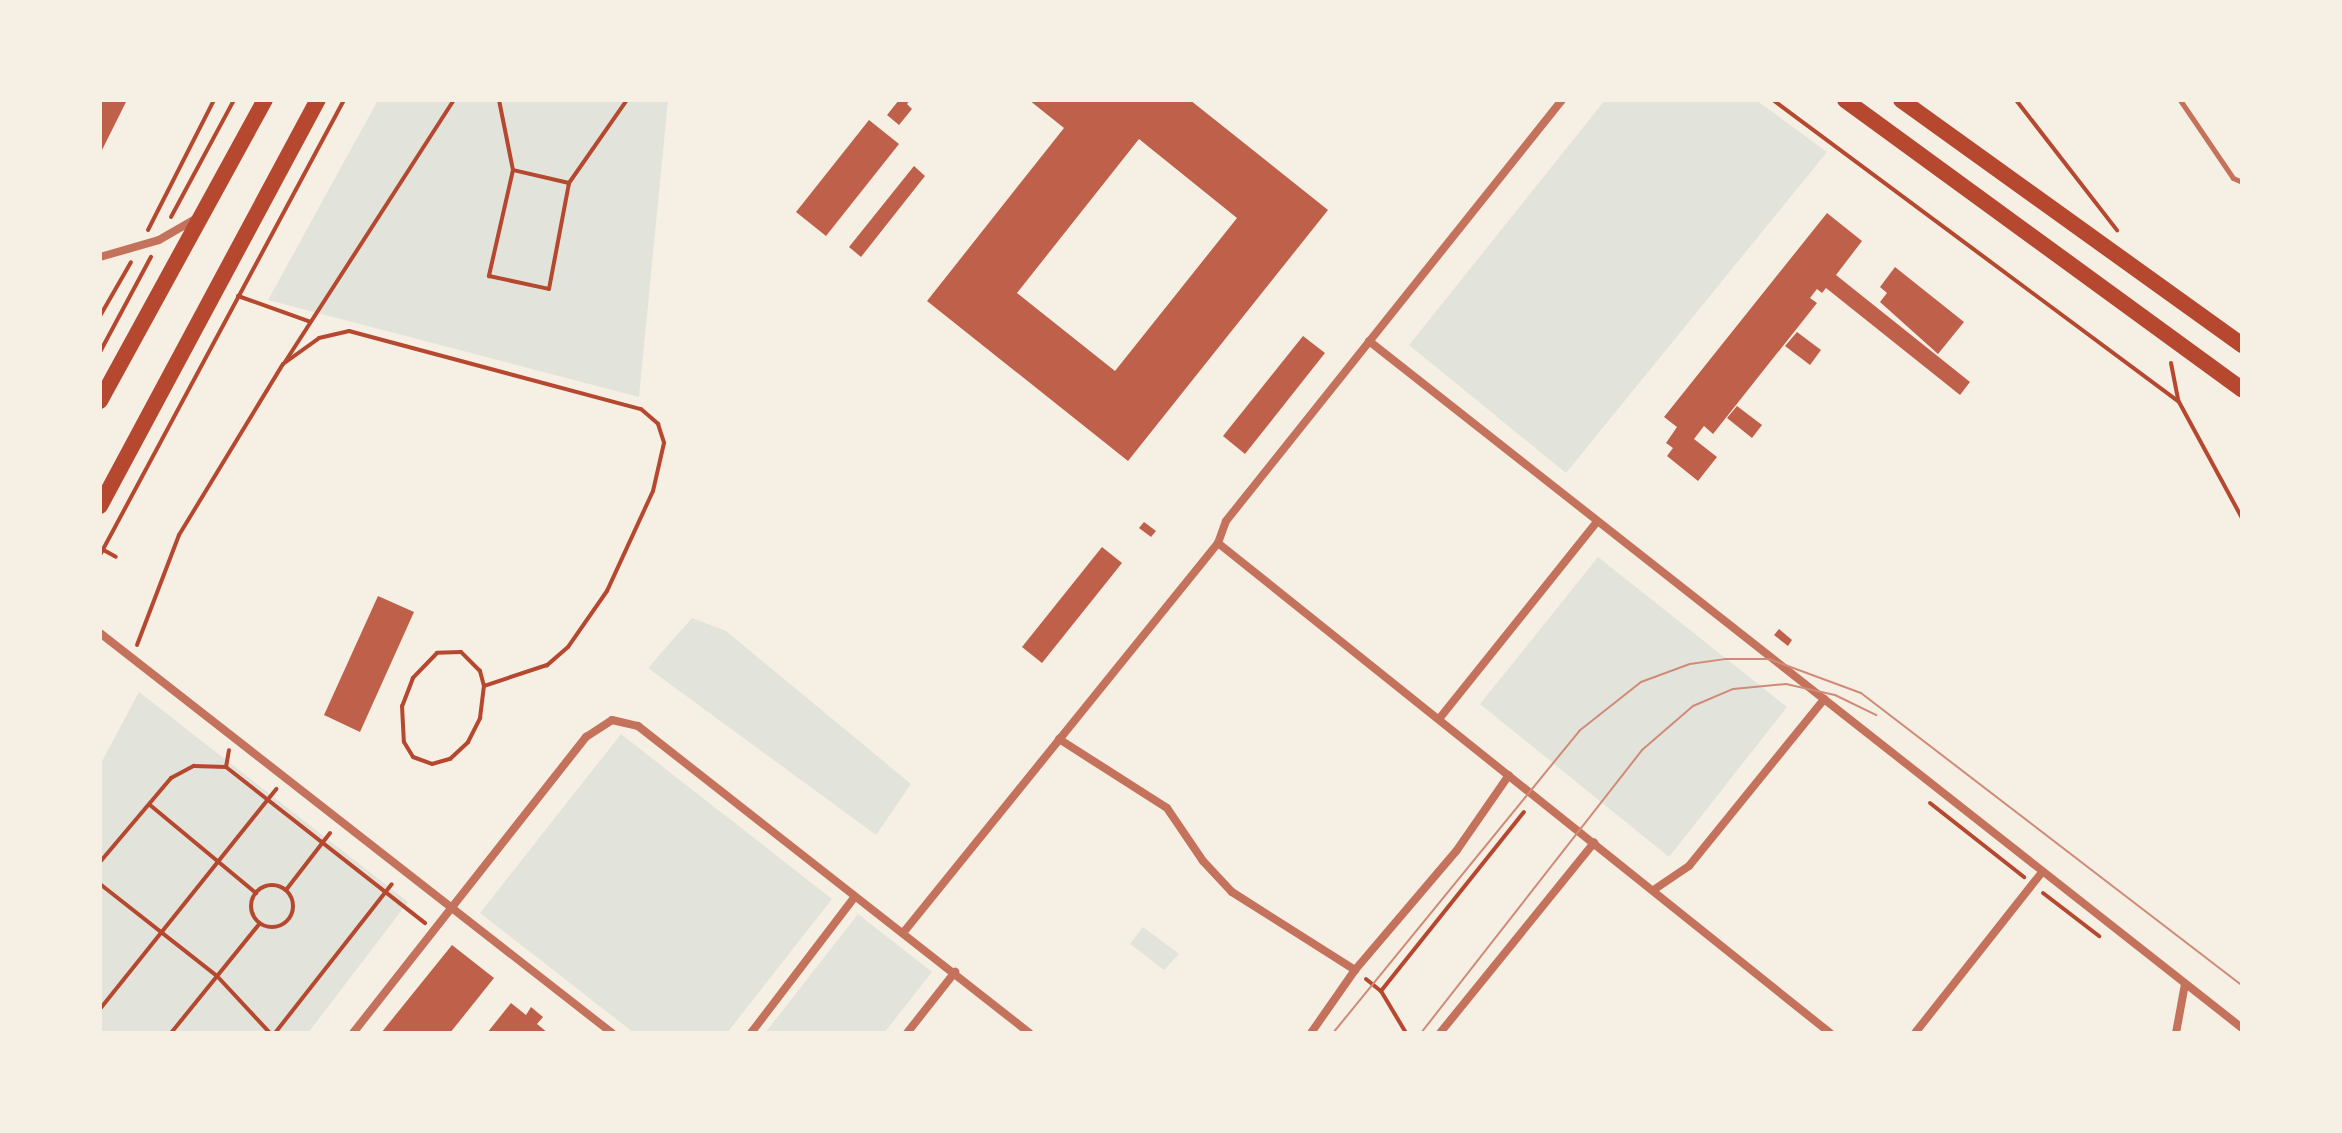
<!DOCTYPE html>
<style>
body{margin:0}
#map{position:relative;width:2342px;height:1133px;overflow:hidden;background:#f6efe4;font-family:"Open Sans",sans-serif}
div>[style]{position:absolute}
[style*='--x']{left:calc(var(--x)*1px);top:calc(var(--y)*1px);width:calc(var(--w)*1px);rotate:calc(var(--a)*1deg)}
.green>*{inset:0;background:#e2e4dc}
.building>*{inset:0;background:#bf614a}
.path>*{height:4px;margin:-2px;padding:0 2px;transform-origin:2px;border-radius:2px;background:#b5482f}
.path>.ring{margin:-2px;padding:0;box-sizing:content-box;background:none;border:4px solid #b5482f;border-radius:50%}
.service>*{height:5px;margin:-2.5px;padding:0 2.5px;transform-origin:2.5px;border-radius:2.5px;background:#c5725c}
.minor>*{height:8px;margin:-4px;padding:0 4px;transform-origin:4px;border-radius:4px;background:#c5725c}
.primary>*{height:16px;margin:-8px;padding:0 8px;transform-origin:8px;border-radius:8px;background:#b5482f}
.tram>*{height:2px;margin:-1px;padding:0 1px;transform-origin:1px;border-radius:1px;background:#cf8b77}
span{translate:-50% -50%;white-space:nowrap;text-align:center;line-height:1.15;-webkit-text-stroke:7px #f6efe4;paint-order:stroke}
.frame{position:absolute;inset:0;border:102px solid #f6efe4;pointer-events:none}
</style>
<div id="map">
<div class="green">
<i style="clip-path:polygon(378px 100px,668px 100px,639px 397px,268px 300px)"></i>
<i style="clip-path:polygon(1605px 100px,1756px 100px,1827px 152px,1566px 473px,1409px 345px)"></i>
<i style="clip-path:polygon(1598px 557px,1787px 707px,1669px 857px,1480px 704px)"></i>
<i style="clip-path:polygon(692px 618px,726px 631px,911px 784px,876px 835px,648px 668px)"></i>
<i style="clip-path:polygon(139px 692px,408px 902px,308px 1033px,100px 1033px,100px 765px)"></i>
<i style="clip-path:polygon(621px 734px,832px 899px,727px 1033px,634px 1033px,480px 913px)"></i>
<i style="clip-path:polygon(858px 914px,932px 972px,884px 1033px,765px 1033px)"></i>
<i style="clip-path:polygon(1143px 927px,1179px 954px,1164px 970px,1130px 944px)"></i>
</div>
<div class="building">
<i style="clip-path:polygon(100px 100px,127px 100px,100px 154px)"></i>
<i style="clip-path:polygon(899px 100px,910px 100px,907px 104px,912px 109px,899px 125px,887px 115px)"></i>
<i style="clip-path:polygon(evenodd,1029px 100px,1190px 100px,1328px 210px,1128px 461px,927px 301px,1064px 128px,1029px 100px,1139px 139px,1237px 218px,1115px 371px,1017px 293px,1139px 139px)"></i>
<i style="clip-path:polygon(869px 120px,899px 144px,826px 236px,796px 212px)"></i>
<i style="clip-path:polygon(914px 166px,925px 176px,861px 257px,849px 247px)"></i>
<i style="clip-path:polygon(1827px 213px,1862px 241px,1836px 275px,1970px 382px,1960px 395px,1826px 288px,1822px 293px,1817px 289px,1810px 298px,1817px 303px,1713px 434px,1704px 426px,1694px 439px,1717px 457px,1698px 481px,1667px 456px,1673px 448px,1666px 443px,1677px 427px,1664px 417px)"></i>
<i style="clip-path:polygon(1895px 267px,1964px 322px,1938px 354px,1880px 302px,1887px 293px,1880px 287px)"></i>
<i style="clip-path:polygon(1797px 332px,1821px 350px,1810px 365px,1785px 346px)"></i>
<i style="clip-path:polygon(1303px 336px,1325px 353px,1245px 454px,1223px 436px)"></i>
<i style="clip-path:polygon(1737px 406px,1762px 425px,1752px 438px,1727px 418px)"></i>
<i style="clip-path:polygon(1144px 522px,1156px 531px,1151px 537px,1139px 528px)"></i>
<i style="clip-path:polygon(1102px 547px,1122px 563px,1042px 663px,1022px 647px)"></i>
<i style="clip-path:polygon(378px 596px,414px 612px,360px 732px,324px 715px)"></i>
<i style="clip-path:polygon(1779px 629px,1792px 640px,1788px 646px,1774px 635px)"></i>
<i style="clip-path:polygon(452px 945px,494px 978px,450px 1033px,381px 1033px)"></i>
<i style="clip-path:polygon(511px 1003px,526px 1015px,531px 1007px,543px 1017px,537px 1024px,548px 1033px,487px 1033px)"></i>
</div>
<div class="path">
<i style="--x:499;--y:100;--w:71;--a:78.7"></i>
<i style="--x:513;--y:170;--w:109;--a:102.8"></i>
<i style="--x:489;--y:276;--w:61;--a:12.2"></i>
<i style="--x:549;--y:289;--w:108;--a:-79.3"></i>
<i style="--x:569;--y:183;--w:57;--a:-166.9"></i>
<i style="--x:1773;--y:100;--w:506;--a:36.64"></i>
<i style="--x:2179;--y:402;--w:132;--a:61.5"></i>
<i style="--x:2016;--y:100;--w:165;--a:52.2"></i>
<i style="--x:569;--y:183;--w:101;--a:-55.1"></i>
<i style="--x:171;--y:217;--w:133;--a:-61.7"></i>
<i style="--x:148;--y:230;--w:146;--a:-63.1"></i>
<i style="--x:238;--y:296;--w:77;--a:19.6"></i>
<i style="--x:100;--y:316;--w:62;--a:-60.1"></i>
<i style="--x:100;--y:352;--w:108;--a:-61.8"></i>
<i style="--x:285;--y:362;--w:312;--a:-57.2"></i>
<i style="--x:2171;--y:363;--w:38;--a:79"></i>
<i style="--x:100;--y:548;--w:18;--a:29"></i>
<i style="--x:100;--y:555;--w:516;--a:-61.8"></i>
<i style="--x:137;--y:645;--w:118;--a:-69.1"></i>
<i style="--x:179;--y:535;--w:200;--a:-58.7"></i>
<i style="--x:283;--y:364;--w:44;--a:-35.8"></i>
<i style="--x:319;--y:338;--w:31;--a:-13"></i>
<i style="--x:349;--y:331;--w:302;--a:15"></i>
<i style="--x:641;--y:409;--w:23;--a:41"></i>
<i style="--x:658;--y:424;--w:20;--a:72"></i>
<i style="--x:664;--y:443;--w:49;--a:102.9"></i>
<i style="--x:653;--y:491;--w:110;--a:114.7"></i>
<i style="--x:607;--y:591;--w:68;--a:124.9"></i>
<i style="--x:568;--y:647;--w:28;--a:139"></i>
<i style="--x:547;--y:665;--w:66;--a:161.6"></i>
<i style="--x:484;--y:686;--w:16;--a:-105"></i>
<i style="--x:480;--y:671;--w:27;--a:-135"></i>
<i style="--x:461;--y:652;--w:24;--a:178"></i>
<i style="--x:437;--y:653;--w:35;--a:134"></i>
<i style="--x:413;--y:678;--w:30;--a:111"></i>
<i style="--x:402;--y:706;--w:36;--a:87"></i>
<i style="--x:404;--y:742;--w:17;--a:59"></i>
<i style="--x:413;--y:757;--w:20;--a:20"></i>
<i style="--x:432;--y:764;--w:19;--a:-16"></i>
<i style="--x:450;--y:759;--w:25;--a:-43"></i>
<i style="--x:468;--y:742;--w:27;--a:-63"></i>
<i style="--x:480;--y:718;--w:32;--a:-83"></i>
<i style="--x:226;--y:767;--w:17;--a:-80"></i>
<i style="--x:1930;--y:803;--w:120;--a:38.2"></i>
<i style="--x:150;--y:805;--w:138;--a:39.7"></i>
<i style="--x:100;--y:862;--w:110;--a:-49.8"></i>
<i style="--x:171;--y:778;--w:26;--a:-28"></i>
<i style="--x:194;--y:766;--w:32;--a:2"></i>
<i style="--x:226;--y:767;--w:253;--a:38.1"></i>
<i style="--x:100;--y:884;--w:149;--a:38.2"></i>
<i style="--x:217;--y:976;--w:78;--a:47.1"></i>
<i class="ring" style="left:251px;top:885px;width:38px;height:38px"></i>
<i style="--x:286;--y:890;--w:72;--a:-52.3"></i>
<i style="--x:2043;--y:893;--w:71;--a:37.5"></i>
<i style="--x:1366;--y:979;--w:19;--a:39"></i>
<i style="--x:1381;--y:991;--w:49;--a:59.2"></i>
<i style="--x:1381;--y:991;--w:229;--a:-51.4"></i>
<i style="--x:100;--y:1009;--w:282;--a:-51.3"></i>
<i style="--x:171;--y:1033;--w:141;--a:-51"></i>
<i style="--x:275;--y:1033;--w:189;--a:-51.9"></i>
</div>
<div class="service">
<i style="--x:2180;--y:100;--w:94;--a:55.8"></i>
<i style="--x:2233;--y:178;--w:10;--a:24"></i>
</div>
<div class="minor">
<i style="--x:100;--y:257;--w:61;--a:-16.1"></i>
<i style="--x:159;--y:240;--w:44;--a:-30.1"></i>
<i style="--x:1369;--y:341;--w:1111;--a:38.2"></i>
<i style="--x:1218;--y:543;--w:784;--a:38.68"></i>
<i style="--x:100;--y:633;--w:650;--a:38"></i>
<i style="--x:1439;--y:719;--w:251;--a:-51.3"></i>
<i style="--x:1059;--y:739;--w:128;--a:32.6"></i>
<i style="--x:1167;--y:808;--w:64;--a:55.8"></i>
<i style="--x:1203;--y:861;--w:42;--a:46.9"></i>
<i style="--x:1232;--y:892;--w:146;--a:32.4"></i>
<i style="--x:1655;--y:889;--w:41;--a:-34.1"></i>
<i style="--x:1689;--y:866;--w:215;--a:-51"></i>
<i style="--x:903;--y:933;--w:501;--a:-51.07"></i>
<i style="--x:1218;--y:543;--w:23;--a:-70"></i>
<i style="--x:1226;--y:521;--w:539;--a:-51.41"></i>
<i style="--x:353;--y:1033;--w:377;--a:-51.8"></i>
<i style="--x:586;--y:737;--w:31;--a:-33"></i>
<i style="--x:612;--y:720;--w:27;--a:13"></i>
<i style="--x:638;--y:726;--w:498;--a:38.1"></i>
<i style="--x:751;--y:1033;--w:170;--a:-52.7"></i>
<i style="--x:907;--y:1033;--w:78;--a:-51.8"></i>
<i style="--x:1311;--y:1033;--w:77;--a:-55.1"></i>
<i style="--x:1355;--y:970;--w:157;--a:-49.6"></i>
<i style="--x:1457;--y:850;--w:91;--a:-55.3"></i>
<i style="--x:1440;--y:1033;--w:245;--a:-51"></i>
<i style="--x:1915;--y:1033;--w:205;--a:-51.7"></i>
<i style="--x:2176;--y:1033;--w:50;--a:-79.6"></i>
</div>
<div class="primary">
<i style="--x:1845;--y:100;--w:491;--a:36.1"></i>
<i style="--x:1901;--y:100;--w:420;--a:35.7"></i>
<i style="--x:100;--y:401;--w:343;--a:-61.3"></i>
<i style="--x:100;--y:506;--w:461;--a:-61.8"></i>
</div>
<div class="tram">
<i style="--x:1333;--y:1033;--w:390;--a:-50.8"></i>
<i style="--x:1579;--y:731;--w:79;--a:-38.3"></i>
<i style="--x:1641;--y:682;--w:52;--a:-20.2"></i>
<i style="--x:1690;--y:664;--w:35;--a:-8"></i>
<i style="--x:1725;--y:659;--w:44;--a:0"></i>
<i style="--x:1769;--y:659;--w:98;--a:20.3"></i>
<i style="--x:1861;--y:693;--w:480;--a:37.5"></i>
<i style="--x:1421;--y:1033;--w:359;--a:-52"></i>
<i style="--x:1642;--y:750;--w:67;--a:-40.8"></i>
<i style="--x:1693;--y:706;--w:43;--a:-23"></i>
<i style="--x:1733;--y:689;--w:53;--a:-5.4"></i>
<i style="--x:1786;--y:684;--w:50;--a:12.7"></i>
<i style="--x:1835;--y:695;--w:46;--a:26"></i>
</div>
<div class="frame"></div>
</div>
